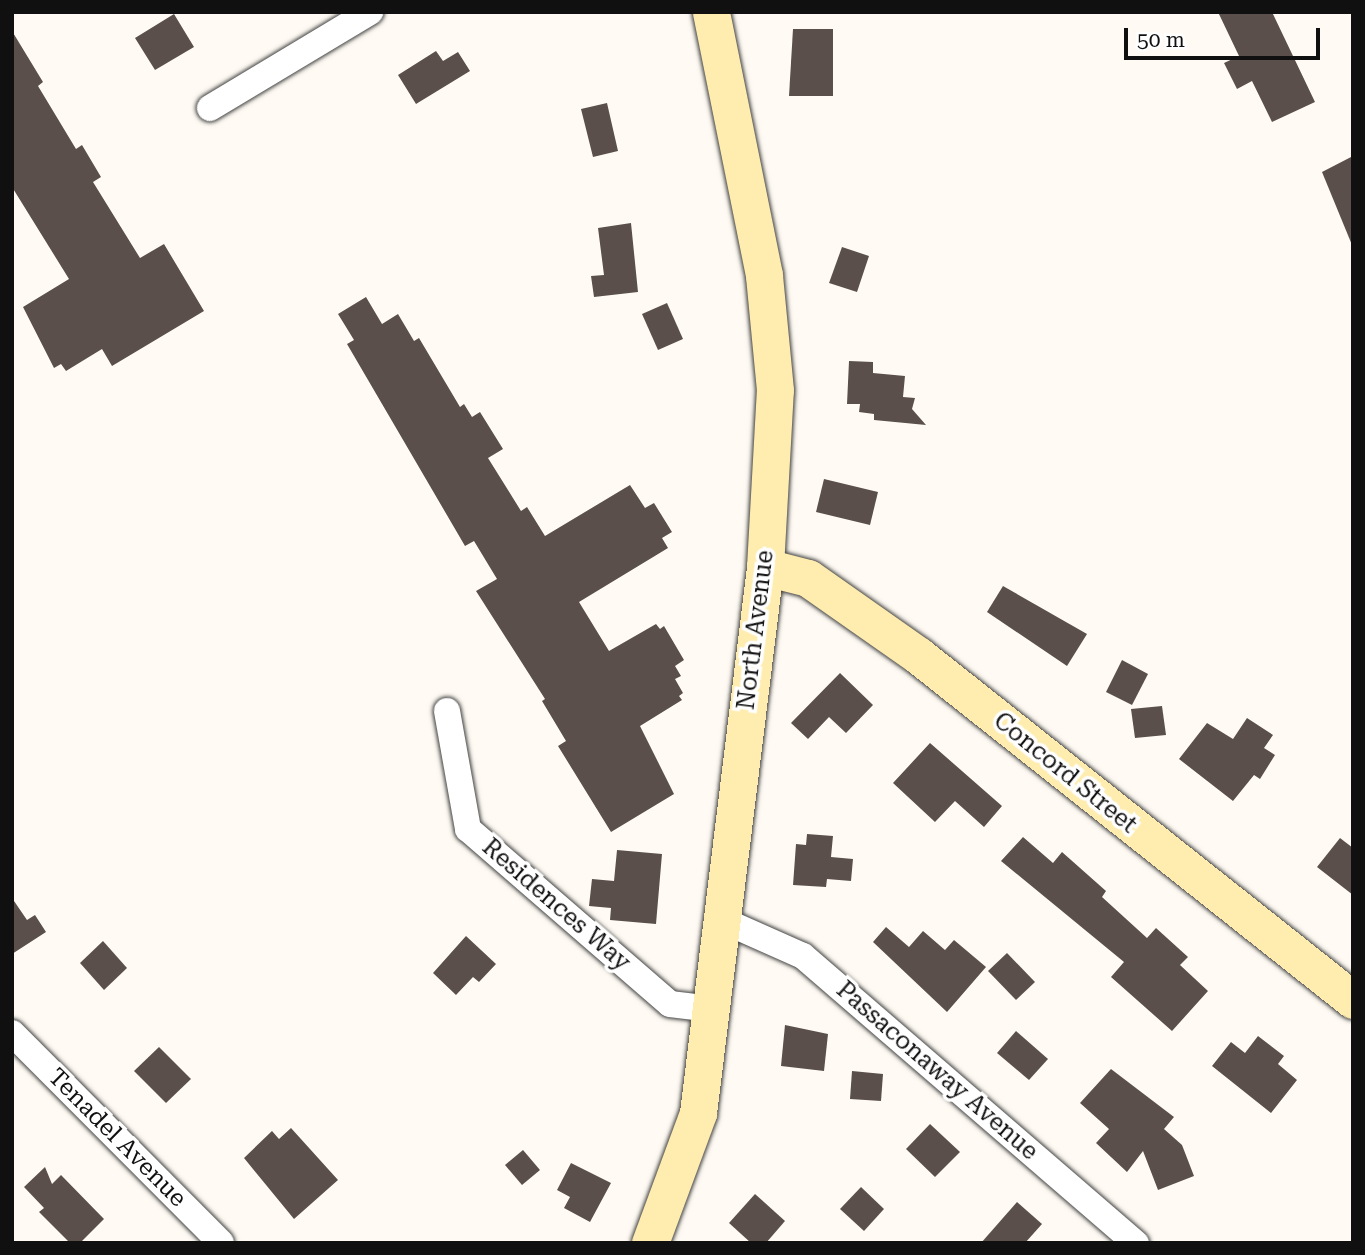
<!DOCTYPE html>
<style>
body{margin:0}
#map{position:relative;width:1365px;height:1255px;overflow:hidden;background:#fffbf4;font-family:"Roboto Serif",serif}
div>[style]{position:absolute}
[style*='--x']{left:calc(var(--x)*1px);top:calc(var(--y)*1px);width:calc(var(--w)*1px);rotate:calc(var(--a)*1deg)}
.building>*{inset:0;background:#5b4f4b}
.roads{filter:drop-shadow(0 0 2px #434343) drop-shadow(0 0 2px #434343)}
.street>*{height:26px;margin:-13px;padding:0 13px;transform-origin:13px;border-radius:13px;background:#fff}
.secondary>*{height:37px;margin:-18.5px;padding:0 18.5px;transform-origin:18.5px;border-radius:18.5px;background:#ffecaf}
span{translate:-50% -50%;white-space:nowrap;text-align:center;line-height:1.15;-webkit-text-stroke:7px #fff;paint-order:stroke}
.street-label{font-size:24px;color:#101010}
.frame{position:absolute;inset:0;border:14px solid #101010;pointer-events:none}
.scale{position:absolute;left:1124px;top:28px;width:196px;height:32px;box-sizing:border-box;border:4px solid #101010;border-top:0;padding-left:9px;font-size:21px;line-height:24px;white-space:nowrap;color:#101010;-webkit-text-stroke:5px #fff;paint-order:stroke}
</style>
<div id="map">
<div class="building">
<i style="clip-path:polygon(1218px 12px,1272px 12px,1315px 102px,1272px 122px,1252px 81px,1237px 89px,1224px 63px,1239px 56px)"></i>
<i style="clip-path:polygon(174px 14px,194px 47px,155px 70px,135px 38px)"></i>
<i style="clip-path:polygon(793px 29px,833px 29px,833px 96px,789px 96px)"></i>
<i style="clip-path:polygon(12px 31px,43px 82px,38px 86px,76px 149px,82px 145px,101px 177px,93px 182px,140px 258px,164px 244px,204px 311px,112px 366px,102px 349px,66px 371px,61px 364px,54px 368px,23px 307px,69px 279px,12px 187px)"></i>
<i style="clip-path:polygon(436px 51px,443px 61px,458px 52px,470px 71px,416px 104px,398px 75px)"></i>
<i style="clip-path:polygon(607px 103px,618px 151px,593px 157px,581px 109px)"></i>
<i style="clip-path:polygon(1353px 156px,1353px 245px,1352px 245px,1322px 172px)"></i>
<i style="clip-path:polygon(631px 223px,638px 292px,594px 297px,591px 276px,604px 275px,598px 228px)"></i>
<i style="clip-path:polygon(842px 247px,869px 256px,857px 292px,829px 283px)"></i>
<i style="clip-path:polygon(366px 297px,382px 324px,398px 314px,414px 341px,419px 338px,460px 407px,464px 404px,472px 417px,480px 412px,503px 449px,488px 458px,521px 511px,527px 507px,545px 536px,630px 485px,645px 508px,654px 503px,672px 532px,662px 538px,668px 548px,579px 602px,609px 651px,656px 624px,660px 629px,664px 626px,684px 660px,675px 666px,681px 676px,675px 679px,683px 693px,679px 696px,682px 700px,640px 726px,674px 794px,611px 832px,558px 746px,566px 741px,542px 701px,545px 699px,476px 591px,497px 579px,474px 541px,465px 546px,347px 344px,354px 340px,338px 314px)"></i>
<i style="clip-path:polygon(667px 303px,683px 339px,658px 350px,642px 314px)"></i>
<i style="clip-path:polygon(849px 361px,873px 362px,873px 373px,905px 376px,903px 397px,915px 398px,912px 409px,926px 425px,874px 420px,874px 414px,859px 412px,860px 404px,847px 404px)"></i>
<i style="clip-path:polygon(824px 479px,878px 492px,870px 525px,816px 512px)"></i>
<i style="clip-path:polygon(1003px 586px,1087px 634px,1067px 666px,987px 612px)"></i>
<i style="clip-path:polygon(1122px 660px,1148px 674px,1132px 705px,1106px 692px)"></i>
<i style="clip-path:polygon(840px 673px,873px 705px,846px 733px,829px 717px,808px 739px,791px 723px)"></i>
<i style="clip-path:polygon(1162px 706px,1166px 735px,1135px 738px,1131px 709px)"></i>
<i style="clip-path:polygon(1247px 718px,1273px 735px,1264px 748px,1275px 755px,1260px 779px,1254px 775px,1233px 801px,1179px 759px,1207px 723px,1233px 739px)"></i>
<i style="clip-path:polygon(930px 743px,1002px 806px,984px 827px,955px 801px,935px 822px,893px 783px)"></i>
<i style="clip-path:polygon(807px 834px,833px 836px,831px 857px,853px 859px,851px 881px,827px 879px,826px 887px,793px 885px,796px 844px,806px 845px)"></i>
<i style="clip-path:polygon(1023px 837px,1053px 863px,1062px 852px,1106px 891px,1102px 897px,1147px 938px,1156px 928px,1188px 957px,1180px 965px,1208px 991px,1172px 1031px,1111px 977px,1124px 962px,1001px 861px)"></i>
<i style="clip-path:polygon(1340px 838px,1353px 848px,1353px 895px,1317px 867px)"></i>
<i style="clip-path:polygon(617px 850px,662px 854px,656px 924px,610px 920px,611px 908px,589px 906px,592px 879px,614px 881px)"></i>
<i style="clip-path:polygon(12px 898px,27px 920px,35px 915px,46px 932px,12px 954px)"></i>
<i style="clip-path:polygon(886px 927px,909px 947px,923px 931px,945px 950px,954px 940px,986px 967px,947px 1012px,873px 942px)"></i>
<i style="clip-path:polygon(466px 936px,496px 964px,479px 982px,473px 977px,456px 995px,433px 973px)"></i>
<i style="clip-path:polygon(103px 941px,127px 968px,104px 990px,80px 963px)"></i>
<i style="clip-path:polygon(1007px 953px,1035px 982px,1016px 1000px,988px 971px)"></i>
<i style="clip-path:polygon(785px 1025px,828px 1034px,824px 1071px,781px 1066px)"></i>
<i style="clip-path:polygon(1016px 1031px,1048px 1059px,1029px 1080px,997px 1053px)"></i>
<i style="clip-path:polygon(1258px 1036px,1284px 1056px,1278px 1064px,1297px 1080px,1271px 1113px,1212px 1066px,1231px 1042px,1245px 1053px)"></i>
<i style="clip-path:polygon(159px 1047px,191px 1079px,166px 1103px,134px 1071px)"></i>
<i style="clip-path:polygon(1111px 1069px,1174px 1117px,1164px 1129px,1182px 1145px,1194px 1176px,1158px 1190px,1143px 1151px,1127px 1172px,1096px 1143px,1109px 1129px,1080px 1103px)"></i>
<i style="clip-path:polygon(852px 1071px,883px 1074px,881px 1101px,850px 1099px)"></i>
<i style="clip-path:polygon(930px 1124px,960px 1152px,935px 1177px,906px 1149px)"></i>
<i style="clip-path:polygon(291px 1128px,338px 1180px,294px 1219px,244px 1158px,272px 1131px,279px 1139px)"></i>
<i style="clip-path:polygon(523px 1150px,540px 1170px,522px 1185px,505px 1165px)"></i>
<i style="clip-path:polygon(571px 1163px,611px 1183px,590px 1222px,564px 1208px,570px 1197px,557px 1190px)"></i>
<i style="clip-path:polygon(45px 1167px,52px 1184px,61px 1175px,104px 1219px,80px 1243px,70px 1243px,39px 1212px,44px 1208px,24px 1187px)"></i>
<i style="clip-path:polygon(861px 1187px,884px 1209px,864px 1231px,840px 1209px)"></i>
<i style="clip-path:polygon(755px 1194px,785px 1221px,766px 1243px,751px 1243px,729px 1223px)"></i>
<i style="clip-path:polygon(1017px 1202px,1042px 1224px,1025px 1243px,981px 1243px)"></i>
</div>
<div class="roads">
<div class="street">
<i style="--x:210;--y:108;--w:187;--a:-31"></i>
<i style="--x:447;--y:711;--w:120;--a:79.9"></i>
<i style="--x:468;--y:829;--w:267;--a:40.9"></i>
<i style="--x:670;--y:1004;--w:42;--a:6.8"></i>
<i style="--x:724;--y:921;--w:86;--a:23.9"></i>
<i style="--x:803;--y:956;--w:440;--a:40.8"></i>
<i style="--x:12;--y:1033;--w:296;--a:45.1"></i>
</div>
<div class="secondary">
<i style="--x:765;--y:567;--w:44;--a:14.3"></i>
<i style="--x:808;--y:578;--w:136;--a:35.1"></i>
<i style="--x:919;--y:656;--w:554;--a:38.4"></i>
<i style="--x:650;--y:1243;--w:139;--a:-69.7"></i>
<i style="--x:698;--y:1113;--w:550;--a:-83"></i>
<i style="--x:765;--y:567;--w:177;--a:-86.8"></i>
<i style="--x:775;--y:390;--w:116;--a:-95.5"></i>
<i style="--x:764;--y:275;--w:268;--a:-101.4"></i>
</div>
</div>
<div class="street-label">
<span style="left:756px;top:630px;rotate:-83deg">North Avenue</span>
<span style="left:1065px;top:773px;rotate:39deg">Concord Street</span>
<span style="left:556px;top:905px;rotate:41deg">Residences Way</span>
<span style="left:937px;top:1071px;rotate:41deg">Passaconaway Avenue</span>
<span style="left:117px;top:1138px;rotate:45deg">Tenadel Avenue</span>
</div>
<div class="frame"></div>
<div class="scale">50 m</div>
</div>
